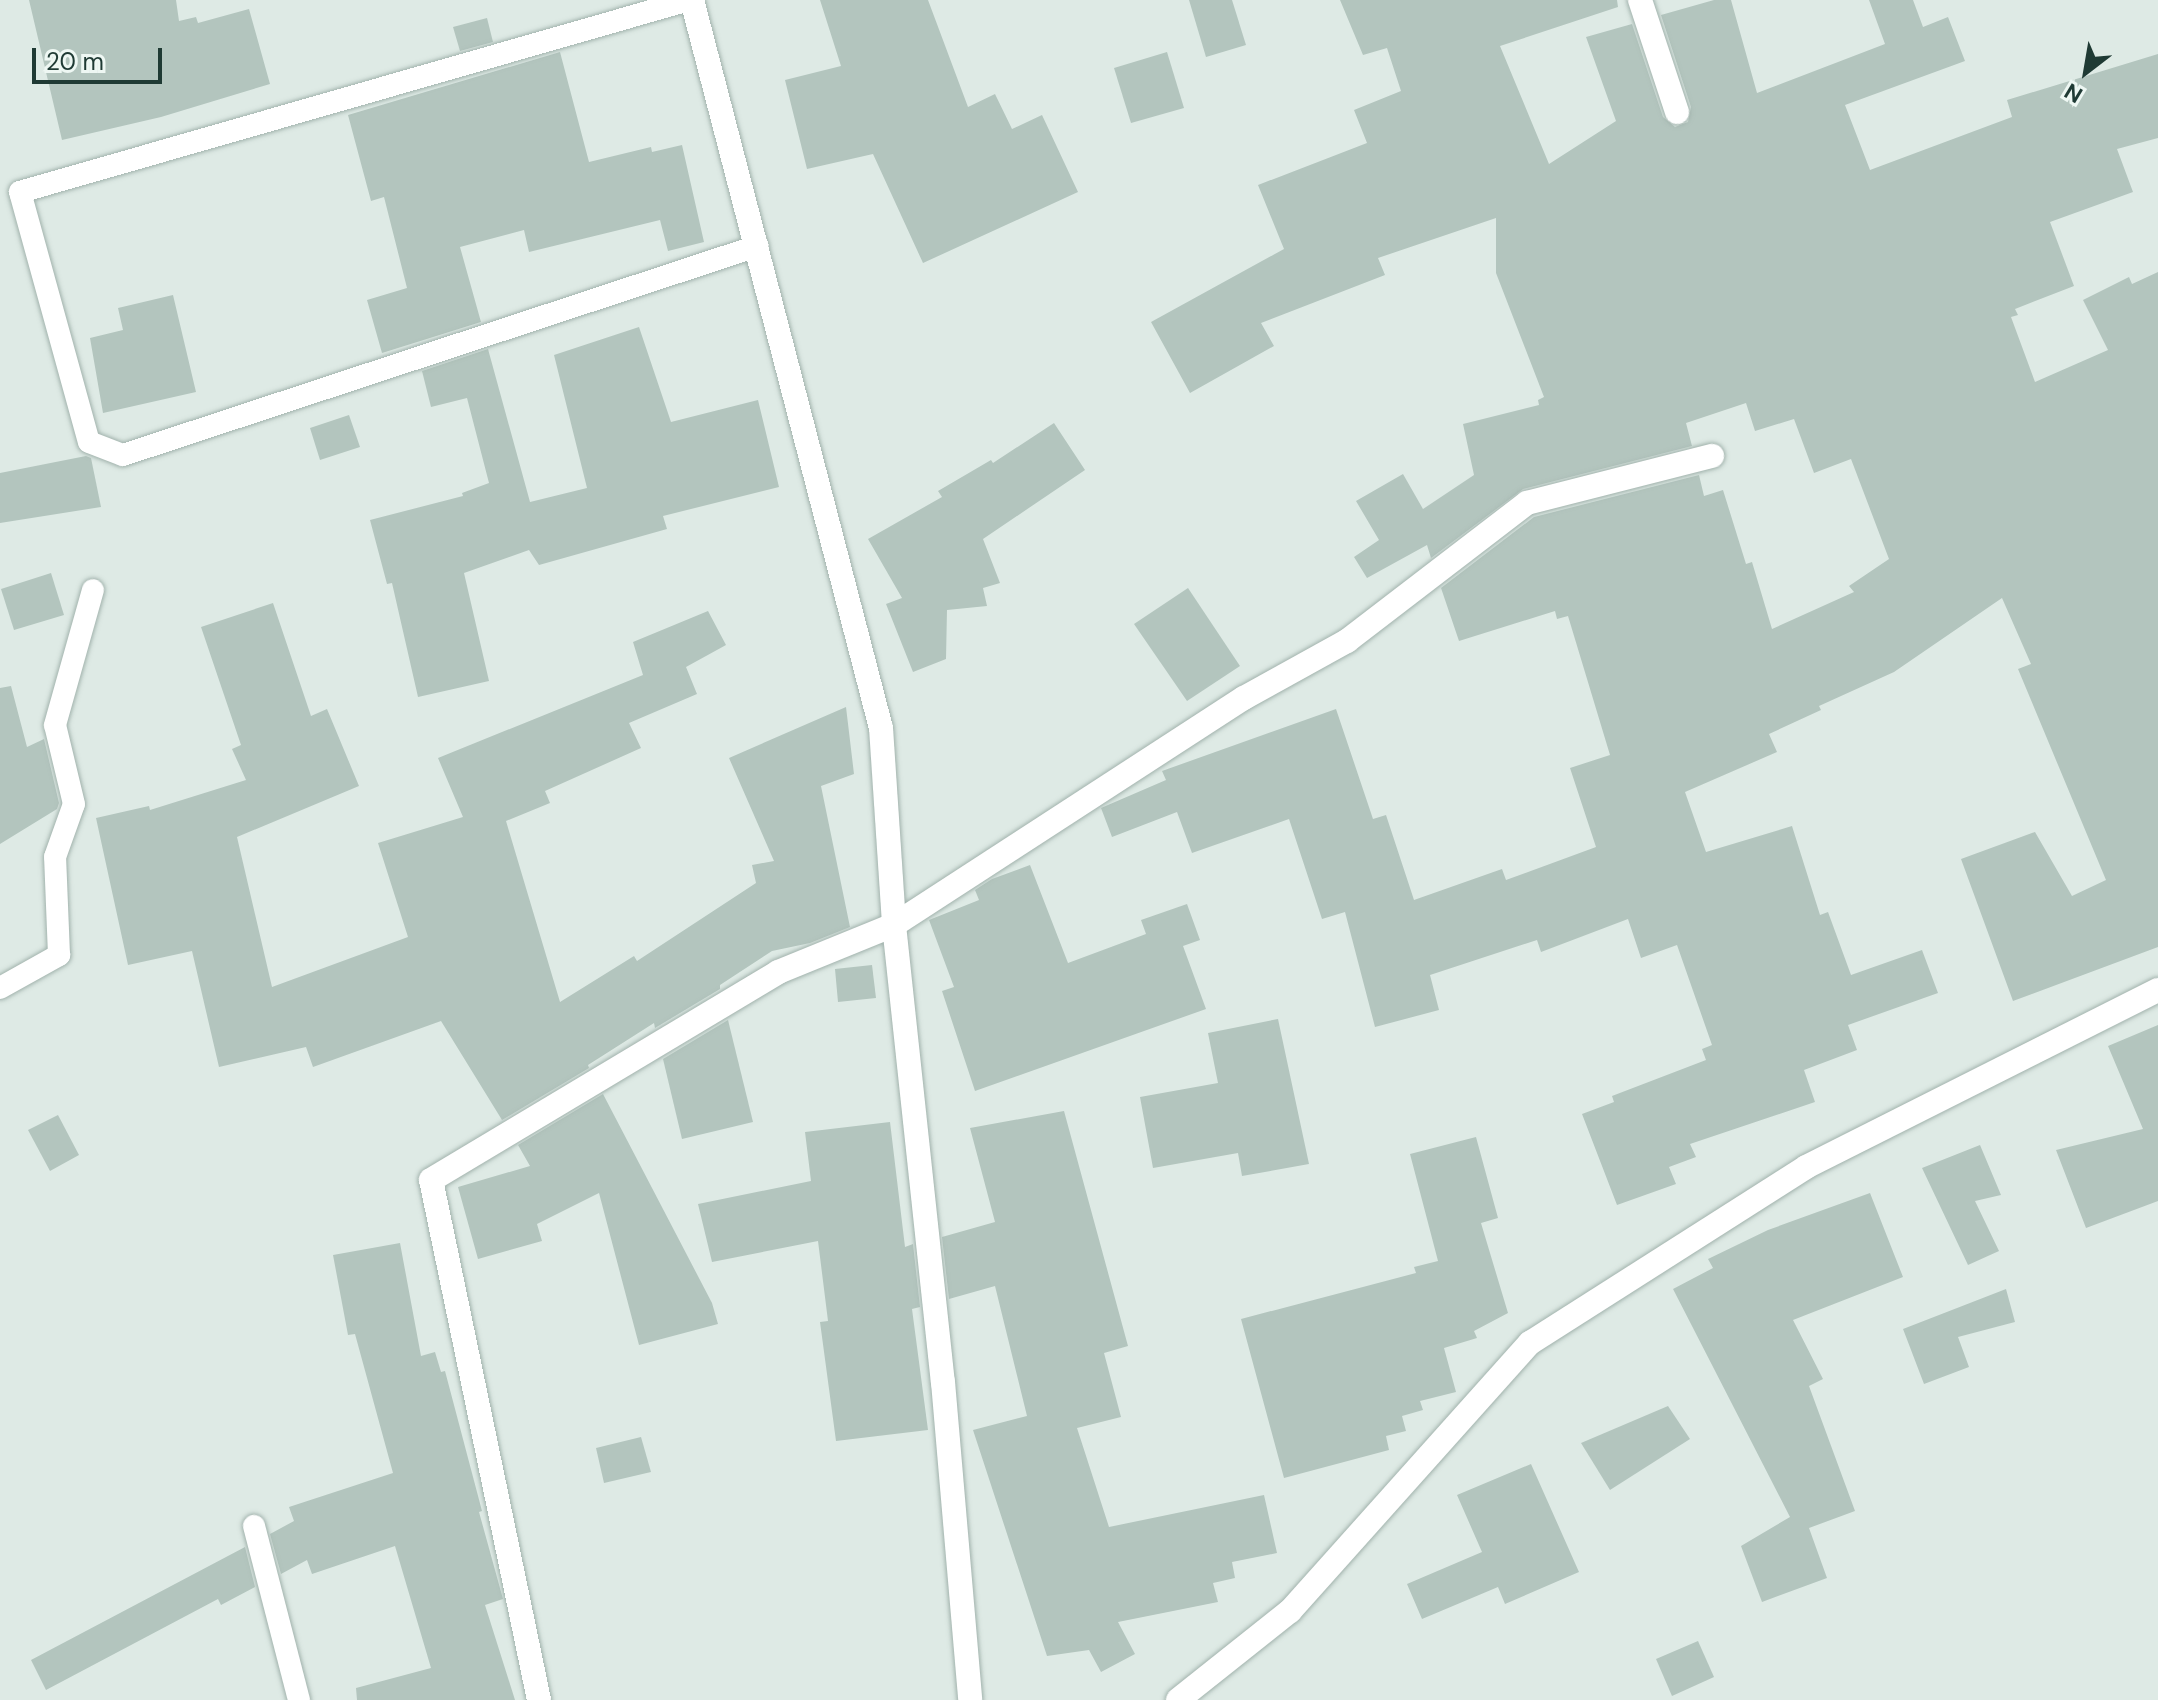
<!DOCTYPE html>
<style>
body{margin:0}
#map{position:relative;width:2158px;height:1700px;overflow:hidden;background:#deeae5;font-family:"DM Sans",sans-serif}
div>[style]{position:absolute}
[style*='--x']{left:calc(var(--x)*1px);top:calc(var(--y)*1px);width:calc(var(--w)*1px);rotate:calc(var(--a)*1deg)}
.building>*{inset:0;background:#b3c5be}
.roads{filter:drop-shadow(0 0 2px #a1b2ac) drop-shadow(0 0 2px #a1b2ac)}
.service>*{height:22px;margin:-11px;padding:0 11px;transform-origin:11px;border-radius:11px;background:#fff}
.minor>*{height:24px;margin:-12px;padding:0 12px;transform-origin:12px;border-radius:12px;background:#fff}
.tertiary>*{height:24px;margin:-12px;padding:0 12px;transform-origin:12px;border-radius:12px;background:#fff}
span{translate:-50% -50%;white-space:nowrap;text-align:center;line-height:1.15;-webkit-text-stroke:6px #eef7f3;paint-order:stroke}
.north{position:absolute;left:2046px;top:32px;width:80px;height:80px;-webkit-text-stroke:6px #eef7f3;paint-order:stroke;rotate:211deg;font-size:22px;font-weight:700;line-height:32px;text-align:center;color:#1f3a34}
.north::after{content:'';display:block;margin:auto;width:28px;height:36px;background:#1f3a34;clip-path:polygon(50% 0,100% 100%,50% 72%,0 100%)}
.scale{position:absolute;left:32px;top:48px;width:130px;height:36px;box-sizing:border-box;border:4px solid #1f3a34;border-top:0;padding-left:10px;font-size:24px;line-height:28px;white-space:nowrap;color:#1f3a34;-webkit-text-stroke:6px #eef7f3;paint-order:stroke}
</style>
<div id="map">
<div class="building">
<i style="clip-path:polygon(29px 0,176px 0,179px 21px,196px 17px,198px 23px,249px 9px,270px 84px,161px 117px,62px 140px)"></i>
<i style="clip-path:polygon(820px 0,928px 0,968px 107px,995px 94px,1012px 129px,1042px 115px,1078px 192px,923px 263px,873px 154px,807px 169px,785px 80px,841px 66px)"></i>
<i style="clip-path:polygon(1189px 0,1232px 0,1246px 45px,1206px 57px)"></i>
<i style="clip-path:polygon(1340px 0,1617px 0,1618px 7px,1500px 46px,1549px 164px,1616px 121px,1586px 37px,1632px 24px,1663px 117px,1675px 127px,1688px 122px,1691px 107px,1661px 15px,1714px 0,1731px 0,1757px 93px,1885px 44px,1869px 0,1913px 0,1923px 27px,1948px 17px,1965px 61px,1845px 105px,1870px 170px,2012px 117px,2007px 100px,2158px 54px,2158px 138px,2117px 149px,2133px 192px,2050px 222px,2074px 286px,2015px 309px,2018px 315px,2011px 317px,2035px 382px,2108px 350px,2083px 300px,2129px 277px,2132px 284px,2158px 272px,2158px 947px,2013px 1001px,1961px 859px,2035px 832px,2072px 896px,2106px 880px,2018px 669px,2031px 664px,2002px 598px,1894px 672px,1819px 706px,1821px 710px,1769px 734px,1777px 752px,1685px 792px,1706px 852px,1792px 826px,1820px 915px,1828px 912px,1851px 975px,1922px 950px,1938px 993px,1848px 1025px,1857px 1050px,1804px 1070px,1815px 1102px,1690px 1144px,1696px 1157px,1669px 1167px,1676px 1184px,1617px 1205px,1582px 1114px,1614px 1102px,1612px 1096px,1706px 1060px,1702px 1049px,1712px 1045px,1677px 945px,1641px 958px,1628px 919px,1541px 952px,1537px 940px,1430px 975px,1439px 1010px,1375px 1027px,1345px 912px,1322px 919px,1289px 819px,1192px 853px,1177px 812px,1112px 837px,1101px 808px,1166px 780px,1162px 771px,1336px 709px,1373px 819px,1386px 815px,1414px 900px,1502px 869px,1506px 880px,1596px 847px,1570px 768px,1610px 755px,1568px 616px,1557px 619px,1555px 611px,1459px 641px,1441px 588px,1534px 517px,1699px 475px,1704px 496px,1723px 490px,1746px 564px,1752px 562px,1772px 629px,1854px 592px,1849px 586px,1889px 559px,1851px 459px,1814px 473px,1794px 419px,1755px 431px,1746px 403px,1686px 423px,1692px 446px,1523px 489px,1431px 558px,1427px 545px,1367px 578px,1354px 557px,1379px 540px,1356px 501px,1403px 474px,1423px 509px,1474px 475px,1463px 424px,1539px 405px,1538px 400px,1544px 397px,1496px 273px,1496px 218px,1378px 258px,1385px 275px,1261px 323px,1274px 346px,1190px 393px,1151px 322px,1284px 249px,1258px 185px,1367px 143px,1354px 110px,1401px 91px,1387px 48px,1363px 55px)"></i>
<i style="clip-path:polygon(487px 18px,493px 42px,460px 51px,453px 27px)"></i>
<i style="clip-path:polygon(560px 52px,589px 162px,651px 147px,652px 152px,682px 145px,704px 242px,668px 251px,660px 220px,529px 252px,524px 230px,460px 247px,481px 322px,382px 353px,367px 300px,407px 288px,384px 197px,371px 201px,348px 115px)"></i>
<i style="clip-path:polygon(1167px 52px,1184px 108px,1131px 123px,1114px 68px)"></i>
<i style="clip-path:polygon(173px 295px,196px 392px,103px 413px,90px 338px,123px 330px,118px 308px)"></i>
<i style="clip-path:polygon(639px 327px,671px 422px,758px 400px,779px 487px,663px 516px,667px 529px,539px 565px,529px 550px,464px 573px,489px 681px,418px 697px,392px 583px,387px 584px,370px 520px,463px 496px,462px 493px,489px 483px,467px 398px,431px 407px,422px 371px,488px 349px,530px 502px,587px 488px,554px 355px)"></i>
<i style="clip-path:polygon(349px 415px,360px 447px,320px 460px,310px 428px)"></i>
<i style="clip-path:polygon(1054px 423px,1085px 470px,983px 539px,1000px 583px,983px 588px,987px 606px,947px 610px,946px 659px,913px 672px,886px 604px,902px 598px,868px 539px,942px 497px,938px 491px,991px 460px,993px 463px)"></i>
<i style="clip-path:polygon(86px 456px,91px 458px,101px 507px,0 523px,0 473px)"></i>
<i style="clip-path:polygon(51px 573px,64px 615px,14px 630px,1px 589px)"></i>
<i style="clip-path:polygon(1188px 588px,1240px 666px,1187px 701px,1134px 624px)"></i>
<i style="clip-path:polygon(273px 603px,311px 716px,327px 709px,359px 786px,237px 837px,272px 987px,408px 937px,378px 843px,463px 817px,438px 758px,643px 675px,633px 642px,708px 611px,726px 645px,686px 667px,697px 694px,629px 723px,641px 748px,545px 791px,550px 803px,506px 821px,560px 1002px,634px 956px,637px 961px,756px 883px,752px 865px,774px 861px,729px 758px,846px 707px,854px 774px,821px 786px,850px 927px,810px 943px,772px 951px,720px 985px,720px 989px,655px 1028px,654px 1023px,588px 1065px,589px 1068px,502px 1120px,441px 1021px,313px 1067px,306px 1047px,219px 1067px,192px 951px,128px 965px,96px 818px,149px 806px,150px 810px,246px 780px,232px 749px,241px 745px,201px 627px)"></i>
<i style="clip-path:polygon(11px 686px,27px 747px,44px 739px,59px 803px,57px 809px,0 844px,0 688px)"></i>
<i style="clip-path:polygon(1030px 865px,1068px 963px,1146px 934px,1141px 920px,1187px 904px,1200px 940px,1183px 946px,1206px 1009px,975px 1091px,942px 991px,954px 987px,929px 920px,979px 900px,975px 890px,992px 879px)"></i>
<i style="clip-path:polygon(872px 965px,876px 998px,838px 1002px,835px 969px)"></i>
<i style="clip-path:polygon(1278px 1019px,1309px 1164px,1242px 1176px,1238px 1153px,1153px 1168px,1140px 1097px,1218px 1083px,1208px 1033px)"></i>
<i style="clip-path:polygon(728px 1020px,753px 1122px,682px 1139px,663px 1059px)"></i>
<i style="clip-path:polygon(2158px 1025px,2158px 1201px,2086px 1228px,2056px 1150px,2143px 1129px,2108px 1046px)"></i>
<i style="clip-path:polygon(603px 1094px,712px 1303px,718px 1324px,639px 1345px,599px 1193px,537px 1224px,542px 1241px,478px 1259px,458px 1187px,530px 1166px,518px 1145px)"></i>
<i style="clip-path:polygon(1064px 1111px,1128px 1346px,1104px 1353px,1121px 1417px,1077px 1428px,1109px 1527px,1264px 1495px,1277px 1553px,1232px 1562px,1235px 1578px,1213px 1583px,1218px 1602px,1118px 1622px,1135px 1654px,1101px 1672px,1089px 1650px,1047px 1656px,973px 1430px,1027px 1416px,995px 1286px,949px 1299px,942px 1237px,995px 1222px,970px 1128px)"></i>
<i style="clip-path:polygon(58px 1115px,79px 1155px,50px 1171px,28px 1130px)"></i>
<i style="clip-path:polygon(890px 1122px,905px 1247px,913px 1244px,920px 1307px,912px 1309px,928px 1430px,836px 1441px,820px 1322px,828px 1321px,818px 1241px,712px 1262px,698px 1204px,811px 1181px,805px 1132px)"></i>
<i style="clip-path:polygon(1476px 1137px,1498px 1218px,1481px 1223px,1508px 1313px,1474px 1331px,1477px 1338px,1444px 1348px,1456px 1392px,1420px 1401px,1423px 1410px,1402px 1416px,1406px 1431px,1386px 1436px,1389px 1450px,1284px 1478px,1241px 1319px,1416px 1273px,1414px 1267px,1438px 1261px,1410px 1154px)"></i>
<i style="clip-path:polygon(1980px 1145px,2001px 1195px,1975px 1201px,1999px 1251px,1968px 1265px,1922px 1168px)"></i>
<i style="clip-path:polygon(1870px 1193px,1903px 1277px,1793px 1320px,1823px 1379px,1809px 1386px,1855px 1511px,1809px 1528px,1827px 1578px,1762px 1602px,1741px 1546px,1790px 1517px,1673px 1289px,1713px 1268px,1708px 1259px,1768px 1230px)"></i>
<i style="clip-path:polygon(400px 1243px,421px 1356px,435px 1352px,441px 1372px,445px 1371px,482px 1511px,479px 1512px,503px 1599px,485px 1605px,515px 1700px,357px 1700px,356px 1688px,431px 1668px,395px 1546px,312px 1574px,307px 1560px,281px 1574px,270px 1534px,294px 1521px,289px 1507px,393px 1473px,355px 1334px,348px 1335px,333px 1255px)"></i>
<i style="clip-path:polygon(2006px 1289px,2015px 1322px,1958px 1337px,1969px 1367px,1924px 1384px,1903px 1329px)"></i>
<i style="clip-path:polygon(1668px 1406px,1690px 1439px,1610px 1490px,1581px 1443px)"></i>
<i style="clip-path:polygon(641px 1437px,651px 1472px,604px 1483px,596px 1448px)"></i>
<i style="clip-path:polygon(1531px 1464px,1579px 1572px,1505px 1604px,1498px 1587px,1422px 1619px,1407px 1584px,1482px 1552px,1457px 1495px)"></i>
<i style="clip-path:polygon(245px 1547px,255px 1587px,221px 1605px,218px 1599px,46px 1690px,31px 1660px)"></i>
<i style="clip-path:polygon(1698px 1641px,1714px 1677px,1672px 1696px,1656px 1659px)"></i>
</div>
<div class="roads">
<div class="service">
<i style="--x:689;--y:0;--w:696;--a:163.99"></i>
<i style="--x:20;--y:192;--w:259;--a:74.6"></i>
<i style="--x:89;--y:442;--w:36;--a:21"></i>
<i style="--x:123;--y:455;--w:668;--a:-18.24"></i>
<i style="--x:0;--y:988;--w:68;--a:-29.2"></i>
<i style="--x:59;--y:955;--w:98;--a:-92.3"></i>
<i style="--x:55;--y:857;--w:56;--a:-70.3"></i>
<i style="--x:74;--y:804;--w:81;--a:-103.5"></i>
<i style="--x:55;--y:725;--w:140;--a:-74.3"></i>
<i style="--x:254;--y:1526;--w:180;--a:75.5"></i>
</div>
<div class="minor">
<i style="--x:692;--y:0;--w:752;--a:75.45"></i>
<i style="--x:881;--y:728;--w:197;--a:86.2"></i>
<i style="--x:894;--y:925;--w:460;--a:83.9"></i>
<i style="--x:943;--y:1382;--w:319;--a:85.1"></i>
<i style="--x:1640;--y:0;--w:118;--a:71.7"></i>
<i style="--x:539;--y:1700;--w:531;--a:-101.73"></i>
<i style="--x:431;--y:1180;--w:405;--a:-30.9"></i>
<i style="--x:778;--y:972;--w:125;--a:-22.1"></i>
<i style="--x:894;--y:925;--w:417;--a:-33"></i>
<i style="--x:1244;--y:698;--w:118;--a:-29"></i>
<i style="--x:1347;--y:641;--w:227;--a:-37.5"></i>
<i style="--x:1527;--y:503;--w:191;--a:-14.3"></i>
</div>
<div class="tertiary">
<i style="--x:1178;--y:1700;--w:143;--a:-38.5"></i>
<i style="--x:1290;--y:1611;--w:360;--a:-48.2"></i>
<i style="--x:1530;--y:1343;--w:327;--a:-32.5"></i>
<i style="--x:1806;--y:1167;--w:394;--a:-26.7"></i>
</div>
</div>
<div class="north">N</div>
<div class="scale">20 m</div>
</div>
